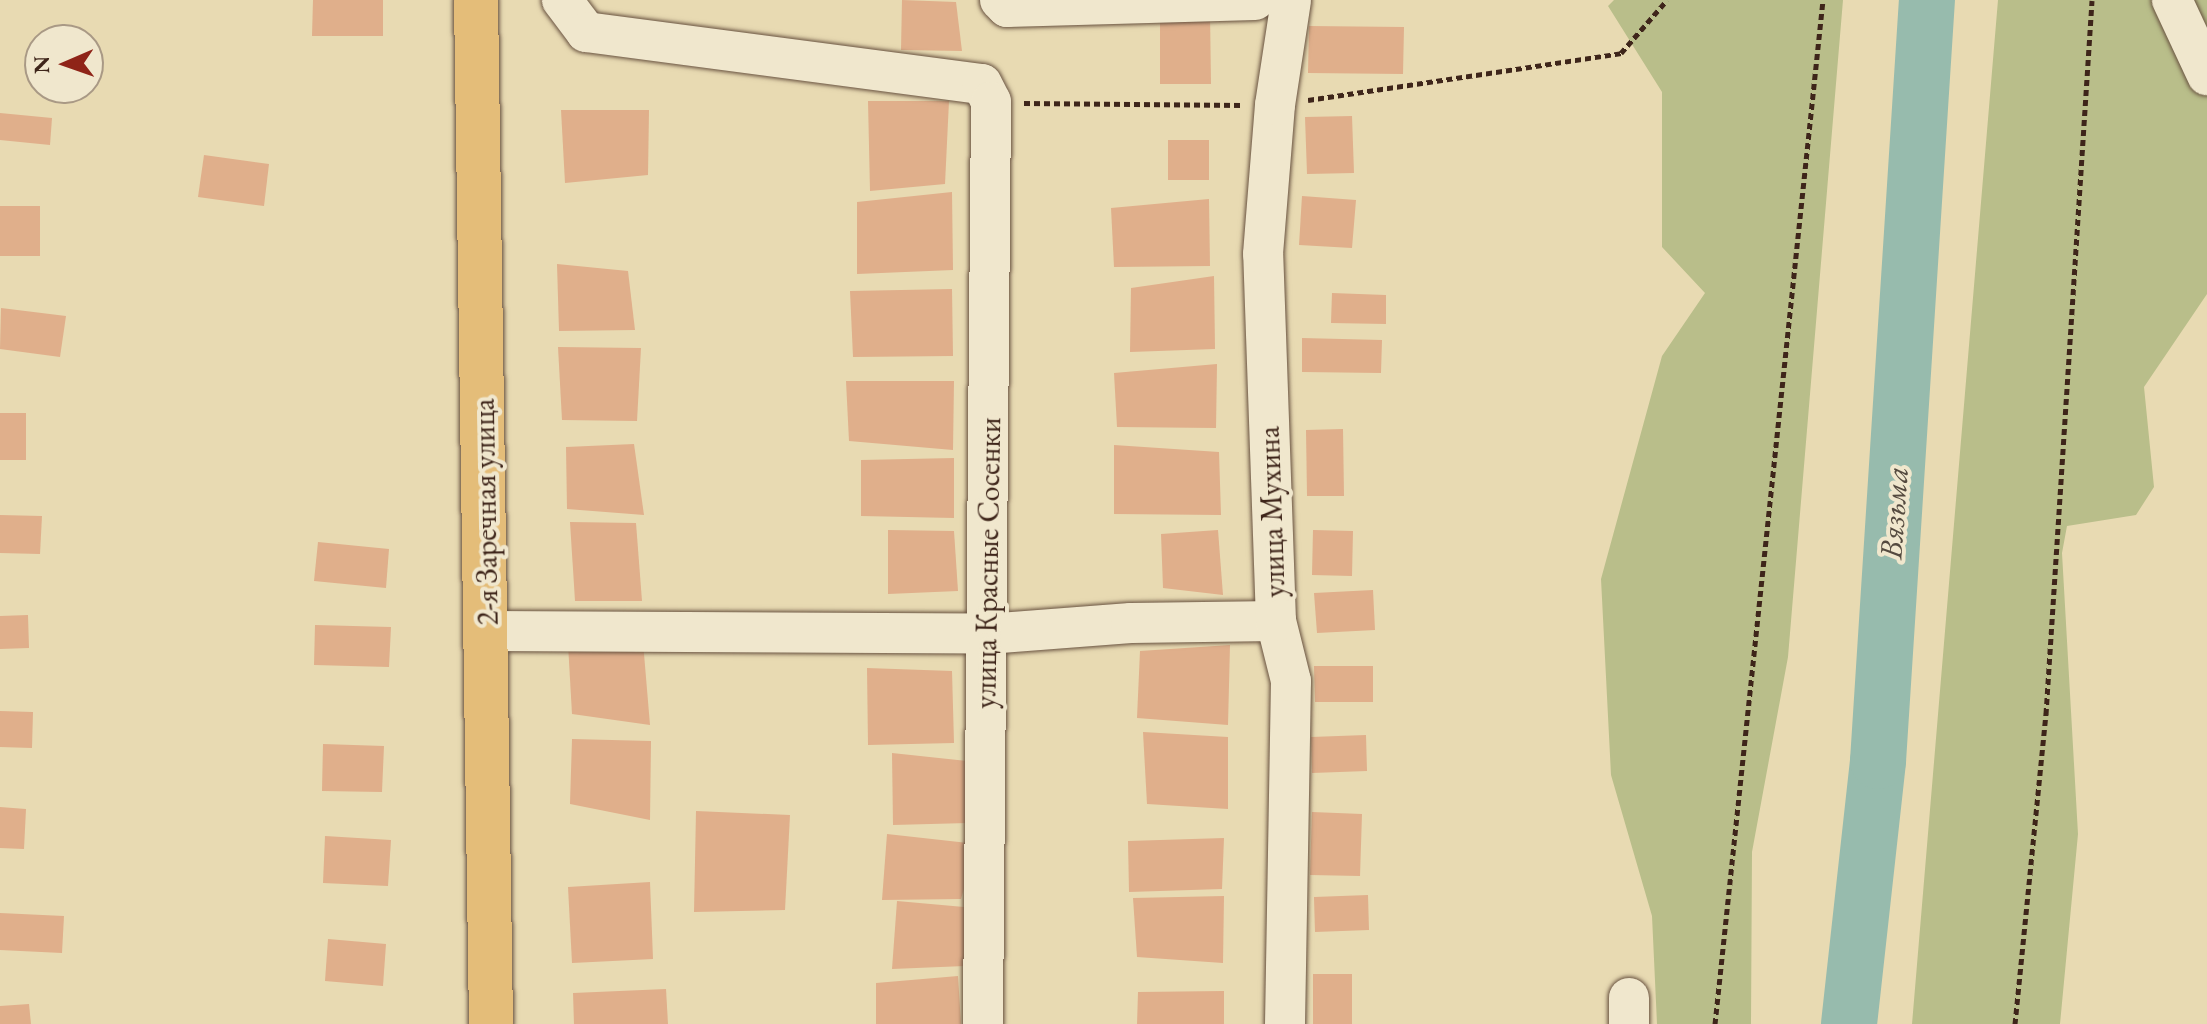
<!DOCTYPE html>
<meta charset="utf-8">
<style>
body{margin:0}
#map{position:relative;width:2207px;height:1024px;overflow:hidden;background:#e8dab2;font-family:"EB Garamond",serif}
div>[style]{position:absolute}
[style*='--x']{left:calc(var(--x)*1px);top:calc(var(--y)*1px);width:calc(var(--w)*1px);rotate:calc(var(--a)*1deg)}
.green>*{inset:0;background:#b9be8a}
.river>*{height:56px;margin:-28px;padding:0 28px;transform-origin:28px;border-radius:28px;background:#97bbad}
.building>*{inset:0;background:#e0af8b}
.path>*{height:5px;margin-top:-2.5px;transform-origin:0;background:repeating-linear-gradient(90deg,#3e251a 0 6px,transparent 0 10px)}
.roads{filter:drop-shadow(0 0 2px #685240) drop-shadow(0 0 2px #685240)}
.minor>*{height:40px;margin:-20px;padding:0 20px;transform-origin:20px;border-radius:20px;background:#f0e7cd}
.major>*{height:44px;margin:-22px;padding:0 22px;transform-origin:22px;border-radius:22px;background:#e4bd79}
span{translate:-50% -50%;white-space:nowrap;text-align:center;line-height:1.15;-webkit-text-stroke:8px #f0e7cd;paint-order:stroke}
.street-label{font-size:30px;color:#3e251a}
.water-label{font-size:32px;color:#544a3f;font-style:italic}
.north{position:absolute;left:24px;top:24px;width:80px;height:80px;box-sizing:border-box;background:#f0e7cd;border:2px solid #a99985;border-radius:50%;rotate:268deg;font-size:22px;font-weight:700;line-height:32px;text-align:center;color:#3e251a}
.north::after{content:'';display:block;margin:auto;width:28px;height:36px;background:#8f2418;clip-path:polygon(50% 0,100% 100%,50% 72%,0 100%)}
</style>
<div id="map">
<div class="green">
<i style="clip-path:polygon(1614px 0,1843px 0,1788px 657px,1752px 852px,1751px 1024px,1657px 1024px,1652px 916px,1611px 775px,1601px 579px,1662px 356px,1705px 293px,1662px 247px,1662px 92px,1608px 6px)"></i>
<i style="clip-path:polygon(1998px 0,2207px 0,2207px 294px,2144px 387px,2154px 487px,2136px 515px,2067px 526px,2062px 553px,2078px 834px,2060px 1024px,1912px 1024px)"></i>
</div>
<div class="river">
<i style="--x:1849;--y:1024;--w:265;--a:-83.7"></i>
<i style="--x:1878;--y:761;--w:763;--a:-86.32"></i>
</div>
<div class="building">
<i style="clip-path:polygon(313px 0,383px 0,383px 36px,312px 36px)"></i>
<i style="clip-path:polygon(902px 0,956px 2px,962px 51px,901px 50px)"></i>
<i style="clip-path:polygon(1160px 13px,1210px 13px,1211px 84px,1160px 84px)"></i>
<i style="clip-path:polygon(1309px 26px,1404px 27px,1403px 74px,1308px 73px)"></i>
<i style="clip-path:polygon(868px 101px,949px 101px,945px 184px,870px 191px)"></i>
<i style="clip-path:polygon(561px 110px,649px 110px,648px 175px,565px 183px)"></i>
<i style="clip-path:polygon(0 113px,52px 118px,50px 145px,0 140px)"></i>
<i style="clip-path:polygon(1352px 116px,1354px 173px,1307px 174px,1305px 117px)"></i>
<i style="clip-path:polygon(1168px 140px,1209px 140px,1209px 180px,1168px 180px)"></i>
<i style="clip-path:polygon(204px 155px,269px 164px,264px 206px,198px 197px)"></i>
<i style="clip-path:polygon(952px 192px,953px 270px,857px 274px,857px 202px)"></i>
<i style="clip-path:polygon(1302px 196px,1356px 200px,1352px 248px,1299px 245px)"></i>
<i style="clip-path:polygon(1209px 199px,1210px 266px,1114px 267px,1111px 208px)"></i>
<i style="clip-path:polygon(0 206px,40px 206px,40px 256px,0 256px)"></i>
<i style="clip-path:polygon(557px 264px,628px 271px,635px 330px,559px 331px)"></i>
<i style="clip-path:polygon(1214px 276px,1215px 349px,1130px 352px,1131px 288px)"></i>
<i style="clip-path:polygon(952px 289px,953px 356px,853px 357px,850px 291px)"></i>
<i style="clip-path:polygon(1332px 293px,1386px 295px,1386px 324px,1331px 323px)"></i>
<i style="clip-path:polygon(1px 308px,66px 316px,60px 357px,0 349px)"></i>
<i style="clip-path:polygon(1302px 338px,1382px 340px,1381px 373px,1302px 372px)"></i>
<i style="clip-path:polygon(558px 347px,641px 348px,637px 421px,562px 420px)"></i>
<i style="clip-path:polygon(1217px 364px,1216px 428px,1117px 427px,1114px 373px)"></i>
<i style="clip-path:polygon(846px 381px,954px 381px,953px 450px,849px 441px)"></i>
<i style="clip-path:polygon(0 413px,26px 413px,26px 460px,0 460px)"></i>
<i style="clip-path:polygon(1343px 429px,1344px 496px,1307px 496px,1306px 430px)"></i>
<i style="clip-path:polygon(634px 444px,644px 515px,567px 509px,566px 447px)"></i>
<i style="clip-path:polygon(1114px 445px,1219px 452px,1221px 515px,1114px 514px)"></i>
<i style="clip-path:polygon(954px 458px,954px 518px,861px 516px,861px 460px)"></i>
<i style="clip-path:polygon(0 515px,42px 516px,40px 554px,0 553px)"></i>
<i style="clip-path:polygon(570px 522px,636px 523px,642px 601px,575px 601px)"></i>
<i style="clip-path:polygon(888px 530px,954px 531px,958px 591px,888px 594px)"></i>
<i style="clip-path:polygon(1218px 530px,1223px 595px,1163px 588px,1161px 534px)"></i>
<i style="clip-path:polygon(1313px 530px,1353px 531px,1352px 576px,1312px 575px)"></i>
<i style="clip-path:polygon(318px 542px,389px 549px,386px 588px,314px 581px)"></i>
<i style="clip-path:polygon(1373px 590px,1375px 630px,1317px 633px,1314px 593px)"></i>
<i style="clip-path:polygon(28px 615px,29px 648px,0 649px,0 616px)"></i>
<i style="clip-path:polygon(315px 625px,391px 627px,389px 667px,314px 665px)"></i>
<i style="clip-path:polygon(643px 642px,650px 725px,572px 714px,568px 644px)"></i>
<i style="clip-path:polygon(1230px 645px,1228px 725px,1137px 718px,1140px 651px)"></i>
<i style="clip-path:polygon(1314px 666px,1373px 666px,1373px 702px,1315px 702px)"></i>
<i style="clip-path:polygon(867px 668px,952px 671px,954px 743px,868px 745px)"></i>
<i style="clip-path:polygon(0 711px,33px 712px,32px 748px,0 747px)"></i>
<i style="clip-path:polygon(1143px 732px,1228px 737px,1228px 809px,1147px 804px)"></i>
<i style="clip-path:polygon(1366px 735px,1367px 771px,1312px 773px,1311px 737px)"></i>
<i style="clip-path:polygon(572px 739px,651px 741px,650px 820px,570px 804px)"></i>
<i style="clip-path:polygon(323px 744px,384px 746px,382px 792px,322px 791px)"></i>
<i style="clip-path:polygon(892px 753px,967px 761px,968px 823px,893px 825px)"></i>
<i style="clip-path:polygon(0 807px,26px 809px,24px 849px,0 848px)"></i>
<i style="clip-path:polygon(696px 811px,790px 815px,785px 910px,694px 912px)"></i>
<i style="clip-path:polygon(1312px 812px,1362px 814px,1360px 876px,1310px 875px)"></i>
<i style="clip-path:polygon(887px 834px,977px 844px,961px 899px,882px 900px)"></i>
<i style="clip-path:polygon(325px 836px,391px 840px,388px 886px,323px 883px)"></i>
<i style="clip-path:polygon(1224px 838px,1222px 889px,1129px 892px,1128px 841px)"></i>
<i style="clip-path:polygon(650px 882px,653px 959px,572px 963px,568px 887px)"></i>
<i style="clip-path:polygon(1368px 895px,1369px 930px,1315px 932px,1314px 897px)"></i>
<i style="clip-path:polygon(1224px 896px,1223px 963px,1137px 957px,1133px 898px)"></i>
<i style="clip-path:polygon(897px 901px,964px 907px,965px 966px,892px 969px)"></i>
<i style="clip-path:polygon(0 913px,64px 916px,62px 953px,0 950px)"></i>
<i style="clip-path:polygon(328px 939px,386px 944px,383px 986px,325px 981px)"></i>
<i style="clip-path:polygon(1313px 974px,1352px 974px,1352px 1024px,1313px 1024px)"></i>
<i style="clip-path:polygon(958px 976px,961px 1024px,876px 1024px,876px 983px)"></i>
<i style="clip-path:polygon(666px 989px,668px 1024px,574px 1024px,573px 993px)"></i>
<i style="clip-path:polygon(1224px 991px,1224px 1024px,1137px 1024px,1138px 992px)"></i>
<i style="clip-path:polygon(29px 1004px,31px 1024px,0 1024px,0 1006px)"></i>
</div>
<div class="path">
<i style="--x:1308;--y:100;--w:317;--a:-8.5"></i>
<i style="--x:1621;--y:53;--w:70;--a:-49"></i>
<i style="--x:1024;--y:103;--w:218;--a:0.5"></i>
<i style="--x:1715;--y:1024;--w:1030;--a:-83.98"></i>
<i style="--x:2015;--y:1024;--w:312;--a:-84.3"></i>
<i style="--x:2046;--y:714;--w:715;--a:-86.31"></i>
</div>
<div class="roads">
<div class="minor">
<i style="--x:562;--y:0;--w:40;--a:53"></i>
<i style="--x:586;--y:32;--w:399;--a:7.5"></i>
<i style="--x:982;--y:84;--w:20;--a:63"></i>
<i style="--x:991;--y:102;--w:922;--a:90.5"></i>
<i style="--x:1000;--y:0;--w:10;--a:45"></i>
<i style="--x:1007;--y:7;--w:248;--a:-1.6"></i>
<i style="--x:2172;--y:0;--w:83;--a:65"></i>
<i style="--x:489;--y:631;--w:498;--a:0.3"></i>
<i style="--x:987;--y:634;--w:144;--a:-4.4"></i>
<i style="--x:1131;--y:623;--w:145;--a:-0.8"></i>
<i style="--x:1629;--y:998;--w:26;--a:90"></i>
<i style="--x:1285;--y:1024;--w:343;--a:-89"></i>
<i style="--x:1291;--y:681;--w:62;--a:-104"></i>
<i style="--x:1276;--y:621;--w:367;--a:-92"></i>
<i style="--x:1263;--y:254;--w:149;--a:-85.4"></i>
<i style="--x:1275;--y:105;--w:106;--a:-81.3"></i>
</div>
<div class="major">
<i style="--x:476;--y:0;--w:1024;--a:89.16"></i>
</div>
</div>
<div class="street-label">
<span style="left:486px;top:512px;rotate:-91deg">2-я Заречная улица</span>
<span style="left:1272px;top:512px;rotate:-92deg">улица Мухина</span>
<span style="left:988px;top:563px;rotate:-89deg">улица Красные Сосенки</span>
</div>
<div class="water-label">
<span style="left:1894px;top:513px;rotate:-86deg">Вязьма</span>
</div>
<div class="north">N</div>
</div>
